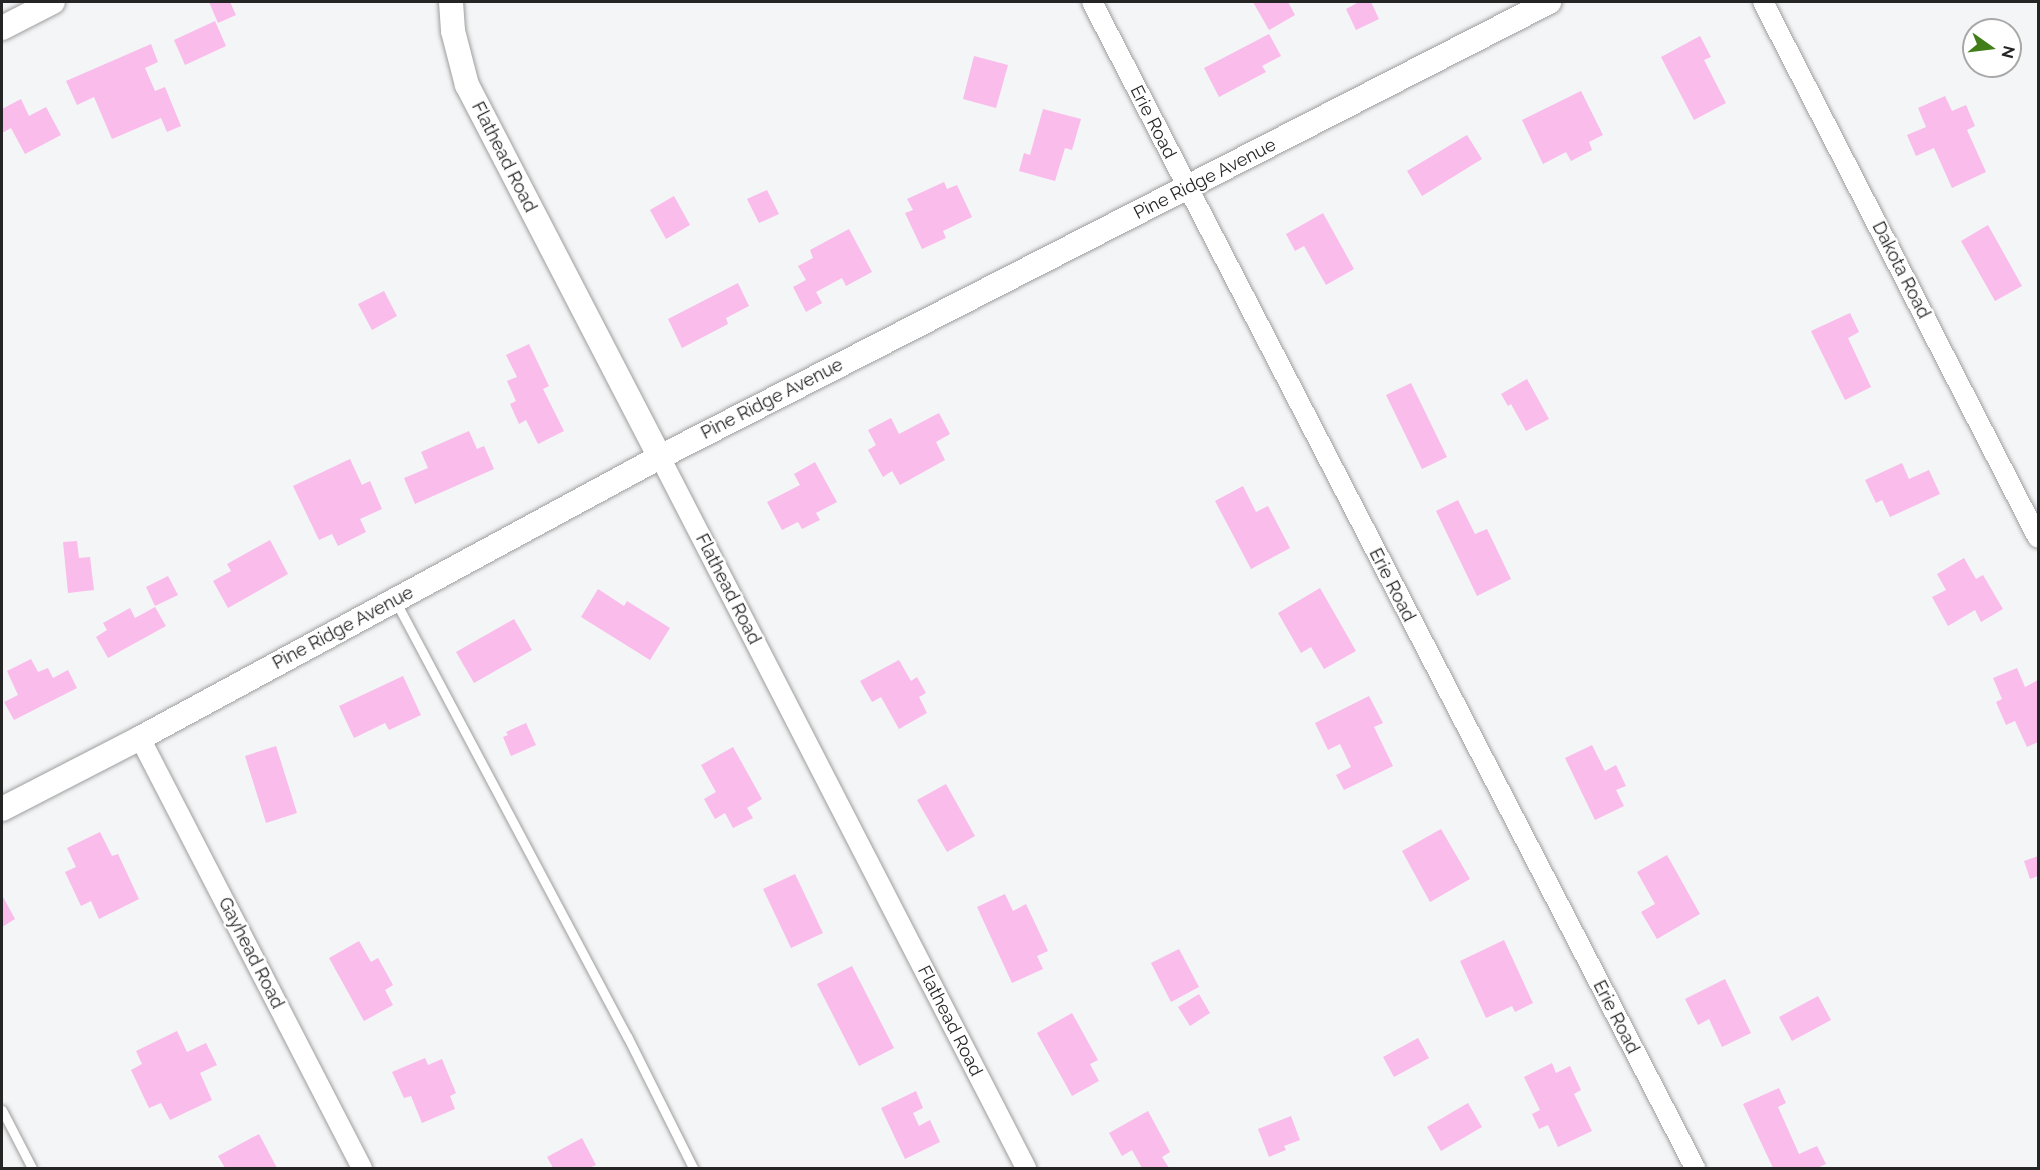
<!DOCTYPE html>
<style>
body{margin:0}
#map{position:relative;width:2040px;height:1170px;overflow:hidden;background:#f4f5f6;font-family:Raleway,sans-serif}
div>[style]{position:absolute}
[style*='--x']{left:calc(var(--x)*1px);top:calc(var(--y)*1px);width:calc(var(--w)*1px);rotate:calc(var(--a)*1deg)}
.building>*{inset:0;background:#f9bceb}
.roads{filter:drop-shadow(0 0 2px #9e9e9f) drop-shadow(0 0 2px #9e9e9f)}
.service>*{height:9px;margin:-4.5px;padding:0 4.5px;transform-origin:4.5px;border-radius:4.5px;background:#fff}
.minor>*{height:20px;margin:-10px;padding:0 10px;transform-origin:10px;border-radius:10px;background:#fff}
.tertiary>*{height:24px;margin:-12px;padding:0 12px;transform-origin:12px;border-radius:12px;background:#fff}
span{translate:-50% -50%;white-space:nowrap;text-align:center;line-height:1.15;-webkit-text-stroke:4.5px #fff;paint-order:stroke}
.street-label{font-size:18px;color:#252525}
.frame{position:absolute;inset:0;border:3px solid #252525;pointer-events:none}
.north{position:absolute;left:1962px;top:18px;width:60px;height:60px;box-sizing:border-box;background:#fff;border:2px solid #a8a8a8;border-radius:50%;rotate:104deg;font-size:16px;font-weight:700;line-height:24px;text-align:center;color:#252525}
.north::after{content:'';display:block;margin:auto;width:21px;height:27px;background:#417d18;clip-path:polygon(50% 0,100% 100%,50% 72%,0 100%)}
</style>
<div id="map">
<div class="building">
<i style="clip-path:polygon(209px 2px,230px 2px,236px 15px,218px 23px)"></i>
<i style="clip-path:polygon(1253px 2px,1288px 2px,1295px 15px,1269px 30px)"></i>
<i style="clip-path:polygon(1359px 2px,1371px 2px,1379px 19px,1356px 30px,1346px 9px)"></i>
<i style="clip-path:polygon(215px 21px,226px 46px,185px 65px,174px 40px)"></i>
<i style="clip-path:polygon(1269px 34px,1281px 56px,1262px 66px,1266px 72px,1219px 97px,1204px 68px)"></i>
<i style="clip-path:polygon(1700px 36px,1711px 57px,1704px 60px,1726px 103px,1694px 120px,1661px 57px)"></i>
<i style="clip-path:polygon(151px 44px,158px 62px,145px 68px,155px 91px,165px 87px,181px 126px,167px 132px,161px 118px,112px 139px,94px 97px,77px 105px,66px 81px)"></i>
<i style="clip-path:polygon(974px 56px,1008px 65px,996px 108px,963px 99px)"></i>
<i style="clip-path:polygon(1581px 91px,1603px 135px,1589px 142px,1592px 150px,1571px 161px,1566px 152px,1543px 164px,1522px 120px)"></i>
<i style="clip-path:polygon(1945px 96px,1952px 111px,1966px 105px,1975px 126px,1967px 130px,1986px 172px,1952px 188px,1934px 148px,1916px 156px,1907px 135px,1926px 127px,1918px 108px)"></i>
<i style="clip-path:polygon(21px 99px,29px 116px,46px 107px,61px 135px,25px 154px,11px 128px,2px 133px,2px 109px)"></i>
<i style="clip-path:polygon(1043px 109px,1081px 119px,1072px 150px,1065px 148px,1055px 181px,1019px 171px,1024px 153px,1030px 155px)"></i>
<i style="clip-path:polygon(1467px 135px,1482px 159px,1422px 196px,1407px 171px)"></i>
<i style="clip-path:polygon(944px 182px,947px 189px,957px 185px,972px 217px,943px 231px,946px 238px,922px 249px,905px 213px,913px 210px,907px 199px)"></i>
<i style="clip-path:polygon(767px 190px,779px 214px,759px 223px,747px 199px)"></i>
<i style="clip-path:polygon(674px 196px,690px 225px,666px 239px,650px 210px)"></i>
<i style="clip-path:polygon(1323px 213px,1354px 269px,1326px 285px,1304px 246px,1295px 251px,1286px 234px)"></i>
<i style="clip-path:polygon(1988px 225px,2022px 286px,1995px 301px,1961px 241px)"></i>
<i style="clip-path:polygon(849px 229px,872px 272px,846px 286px,842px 278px,816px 292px,822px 303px,806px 312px,793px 287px,806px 280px,798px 266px,813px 258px,810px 250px)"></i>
<i style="clip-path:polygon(738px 283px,749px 306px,726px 318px,728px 324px,682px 348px,668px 319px)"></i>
<i style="clip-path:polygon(384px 291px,397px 316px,372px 330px,358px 304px)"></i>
<i style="clip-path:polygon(1850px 313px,1859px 332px,1848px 338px,1871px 387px,1845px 400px,1811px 331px)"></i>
<i style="clip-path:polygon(529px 344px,549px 386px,543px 389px,564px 431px,538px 444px,526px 420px,519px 424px,510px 404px,516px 401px,507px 381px,517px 377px,506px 355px)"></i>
<i style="clip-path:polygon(1527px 379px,1549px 419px,1526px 431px,1511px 404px,1508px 406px,1501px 394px)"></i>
<i style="clip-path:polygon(1411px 383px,1447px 457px,1422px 469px,1386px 395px)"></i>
<i style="clip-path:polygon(939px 413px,950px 434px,936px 442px,945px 460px,900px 485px,892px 471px,883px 477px,868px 450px,876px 445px,868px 430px,891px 418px,899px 434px)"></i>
<i style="clip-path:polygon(469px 431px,477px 449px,484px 446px,494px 469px,415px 504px,404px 478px,428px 468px,421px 452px)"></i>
<i style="clip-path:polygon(350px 459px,362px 485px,370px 481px,382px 509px,360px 519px,366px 532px,338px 546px,332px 534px,319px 540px,293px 486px)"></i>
<i style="clip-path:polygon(815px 462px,837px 502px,816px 513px,820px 520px,802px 529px,798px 522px,782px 530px,767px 502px,800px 485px,794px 474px)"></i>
<i style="clip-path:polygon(1902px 463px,1909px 479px,1929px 470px,1940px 494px,1890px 517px,1882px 500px,1876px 503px,1865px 480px)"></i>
<i style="clip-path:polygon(1243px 486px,1256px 512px,1268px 506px,1290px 548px,1251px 569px,1215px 501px)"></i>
<i style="clip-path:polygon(1458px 500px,1475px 534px,1487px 529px,1511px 579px,1477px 596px,1436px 511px)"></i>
<i style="clip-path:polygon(270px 540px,288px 574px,228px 608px,213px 581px,231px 571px,227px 564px)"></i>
<i style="clip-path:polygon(77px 541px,79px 558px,90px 557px,94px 590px,68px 593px,63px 542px)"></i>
<i style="clip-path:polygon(1964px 558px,1976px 579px,1983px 575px,2003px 609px,1981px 622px,1975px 610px,1948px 626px,1932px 597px,1946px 590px,1937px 574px)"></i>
<i style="clip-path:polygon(168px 576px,178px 595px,155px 606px,146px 587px)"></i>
<i style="clip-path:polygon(1320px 588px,1356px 651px,1324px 669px,1311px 647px,1301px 653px,1278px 613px)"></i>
<i style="clip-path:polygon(598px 589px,624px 606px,627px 601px,670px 628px,650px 660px,581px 617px)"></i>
<i style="clip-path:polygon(155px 607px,166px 626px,108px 658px,96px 637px,107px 630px,103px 623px,130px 608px,135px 618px)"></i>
<i style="clip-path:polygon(514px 619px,532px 650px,474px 683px,456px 652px)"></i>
<i style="clip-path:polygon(31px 659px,38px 672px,48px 668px,53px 678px,68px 670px,77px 688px,14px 720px,4px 702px,18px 695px,7px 671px)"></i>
<i style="clip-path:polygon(899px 660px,911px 681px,917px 677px,926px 693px,919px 697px,927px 713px,899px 729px,881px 697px,872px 702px,860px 681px)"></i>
<i style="clip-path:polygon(2017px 668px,2025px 687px,2038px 680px,2038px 742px,2027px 747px,2015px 721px,2006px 725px,1996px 702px,2002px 699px,1993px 678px)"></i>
<i style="clip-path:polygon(403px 676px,421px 715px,389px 730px,385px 723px,354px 738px,339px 706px)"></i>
<i style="clip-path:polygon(1369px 696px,1383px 723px,1374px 727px,1393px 766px,1344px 790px,1336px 775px,1351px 767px,1340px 744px,1328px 750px,1315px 723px)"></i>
<i style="clip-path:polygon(526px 723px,536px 745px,511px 756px,503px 737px,508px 735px,506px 732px)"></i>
<i style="clip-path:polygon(1592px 745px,1605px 771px,1616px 765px,1626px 786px,1616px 790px,1624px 806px,1595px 820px,1565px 758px)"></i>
<i style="clip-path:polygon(276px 746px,297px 813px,266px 823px,245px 756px)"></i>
<i style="clip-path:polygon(733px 747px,762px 799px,747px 808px,753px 818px,733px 828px,725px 813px,715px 819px,704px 799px,716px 792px,701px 765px)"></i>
<i style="clip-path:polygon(946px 784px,975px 836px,947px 852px,917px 800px)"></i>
<i style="clip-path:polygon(1441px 829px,1470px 879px,1430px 902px,1402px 851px)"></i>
<i style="clip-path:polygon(100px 832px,112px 856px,118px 854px,139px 899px,99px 919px,91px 901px,81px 906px,65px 872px,76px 867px,67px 848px)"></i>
<i style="clip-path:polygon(1667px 855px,1700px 914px,1657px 939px,1641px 912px,1655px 904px,1637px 872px)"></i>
<i style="clip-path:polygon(2038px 856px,2038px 876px,2030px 879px,2024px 861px)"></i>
<i style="clip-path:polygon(795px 874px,823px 933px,791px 948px,763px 889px)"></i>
<i style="clip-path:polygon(1005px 894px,1013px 911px,1026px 904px,1048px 951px,1037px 956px,1043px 969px,1012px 983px,977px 907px)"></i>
<i style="clip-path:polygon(2px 895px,15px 919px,2px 927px)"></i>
<i style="clip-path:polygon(1504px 940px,1533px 1003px,1515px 1012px,1512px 1006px,1486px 1018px,1460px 961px)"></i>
<i style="clip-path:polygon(359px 941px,371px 962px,378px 958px,393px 985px,385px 990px,393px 1005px,364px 1021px,329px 958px)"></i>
<i style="clip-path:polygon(1179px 949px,1199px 987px,1171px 1002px,1151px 963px)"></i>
<i style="clip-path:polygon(852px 966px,894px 1048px,859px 1066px,817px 984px)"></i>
<i style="clip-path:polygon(1725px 979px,1751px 1033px,1722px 1047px,1709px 1019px,1698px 1025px,1685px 999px)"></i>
<i style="clip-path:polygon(1199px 994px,1210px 1013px,1190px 1026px,1178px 1007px)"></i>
<i style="clip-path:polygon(1818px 996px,1831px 1020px,1792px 1041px,1779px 1017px)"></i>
<i style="clip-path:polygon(1072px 1013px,1098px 1060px,1090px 1064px,1099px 1081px,1072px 1096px,1037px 1033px)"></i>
<i style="clip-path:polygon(177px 1031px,187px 1052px,206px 1043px,217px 1065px,200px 1073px,212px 1100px,170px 1120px,161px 1103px,149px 1108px,131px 1070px,142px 1064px,136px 1051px)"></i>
<i style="clip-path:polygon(1418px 1038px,1429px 1058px,1394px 1077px,1383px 1057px)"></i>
<i style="clip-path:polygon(425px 1058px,428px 1065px,442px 1059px,456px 1093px,450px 1096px,455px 1109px,422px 1123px,411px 1096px,404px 1098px,392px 1072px)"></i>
<i style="clip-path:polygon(1552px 1063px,1556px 1073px,1570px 1066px,1581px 1090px,1574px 1094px,1592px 1131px,1558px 1147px,1548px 1125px,1539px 1129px,1532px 1114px,1540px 1110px,1524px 1077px)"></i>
<i style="clip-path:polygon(1779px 1088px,1786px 1103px,1778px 1107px,1799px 1154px,1817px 1146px,1826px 1164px,1817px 1168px,1773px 1168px,1743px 1104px)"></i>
<i style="clip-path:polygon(916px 1091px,923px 1108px,913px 1113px,919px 1126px,930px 1120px,940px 1142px,905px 1159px,881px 1108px)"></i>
<i style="clip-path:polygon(1468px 1103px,1482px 1127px,1441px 1151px,1427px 1127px)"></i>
<i style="clip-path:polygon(1148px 1111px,1170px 1152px,1162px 1157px,1169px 1168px,1142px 1168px,1132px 1150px,1122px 1156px,1109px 1133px)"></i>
<i style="clip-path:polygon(1291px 1116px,1300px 1140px,1284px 1146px,1286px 1150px,1269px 1157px,1258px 1129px)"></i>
<i style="clip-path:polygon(259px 1134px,277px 1168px,225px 1168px,218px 1156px)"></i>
<i style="clip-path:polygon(582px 1138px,596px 1165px,589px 1168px,553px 1168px,547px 1157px)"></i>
</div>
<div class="roads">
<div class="service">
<i style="--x:396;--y:602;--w:492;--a:62"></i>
<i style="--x:627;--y:1036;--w:148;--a:63.4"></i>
<i style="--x:2;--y:1110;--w:65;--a:62.7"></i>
</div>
<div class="minor">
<i style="--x:1092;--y:2;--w:1313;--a:62.65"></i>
<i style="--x:1763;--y:2;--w:602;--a:62.84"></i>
<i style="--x:660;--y:457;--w:800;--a:62.76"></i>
<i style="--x:140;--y:738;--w:484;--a:62.7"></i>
</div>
<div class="tertiary">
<i style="--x:451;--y:2;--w:29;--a:86"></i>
<i style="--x:453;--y:31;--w:56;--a:75.5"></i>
<i style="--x:467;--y:85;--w:419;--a:62.6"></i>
<i style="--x:2;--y:28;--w:57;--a:-27"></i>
<i style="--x:2;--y:809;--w:155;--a:-27.2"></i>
<i style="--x:140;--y:738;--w:591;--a:-28.39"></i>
<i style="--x:660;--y:457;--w:999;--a:-27.1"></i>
</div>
</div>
<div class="street-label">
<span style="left:1153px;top:122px;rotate:63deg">Erie Road</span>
<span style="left:504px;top:157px;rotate:63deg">Flathead Road</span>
<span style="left:1205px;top:179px;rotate:-27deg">Pine Ridge Avenue</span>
<span style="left:1901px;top:270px;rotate:63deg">Dakota Road</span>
<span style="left:772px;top:399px;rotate:-27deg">Pine Ridge Avenue</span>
<span style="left:1392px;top:585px;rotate:63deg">Erie Road</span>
<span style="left:728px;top:589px;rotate:63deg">Flathead Road</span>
<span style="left:343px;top:628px;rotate:-28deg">Pine Ridge Avenue</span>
<span style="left:251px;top:953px;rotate:63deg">Gayhead Road</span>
<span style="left:1616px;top:1017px;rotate:63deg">Erie Road</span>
<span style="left:950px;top:1021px;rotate:63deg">Flathead Road</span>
</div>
<div class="frame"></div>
<div class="north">N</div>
</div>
